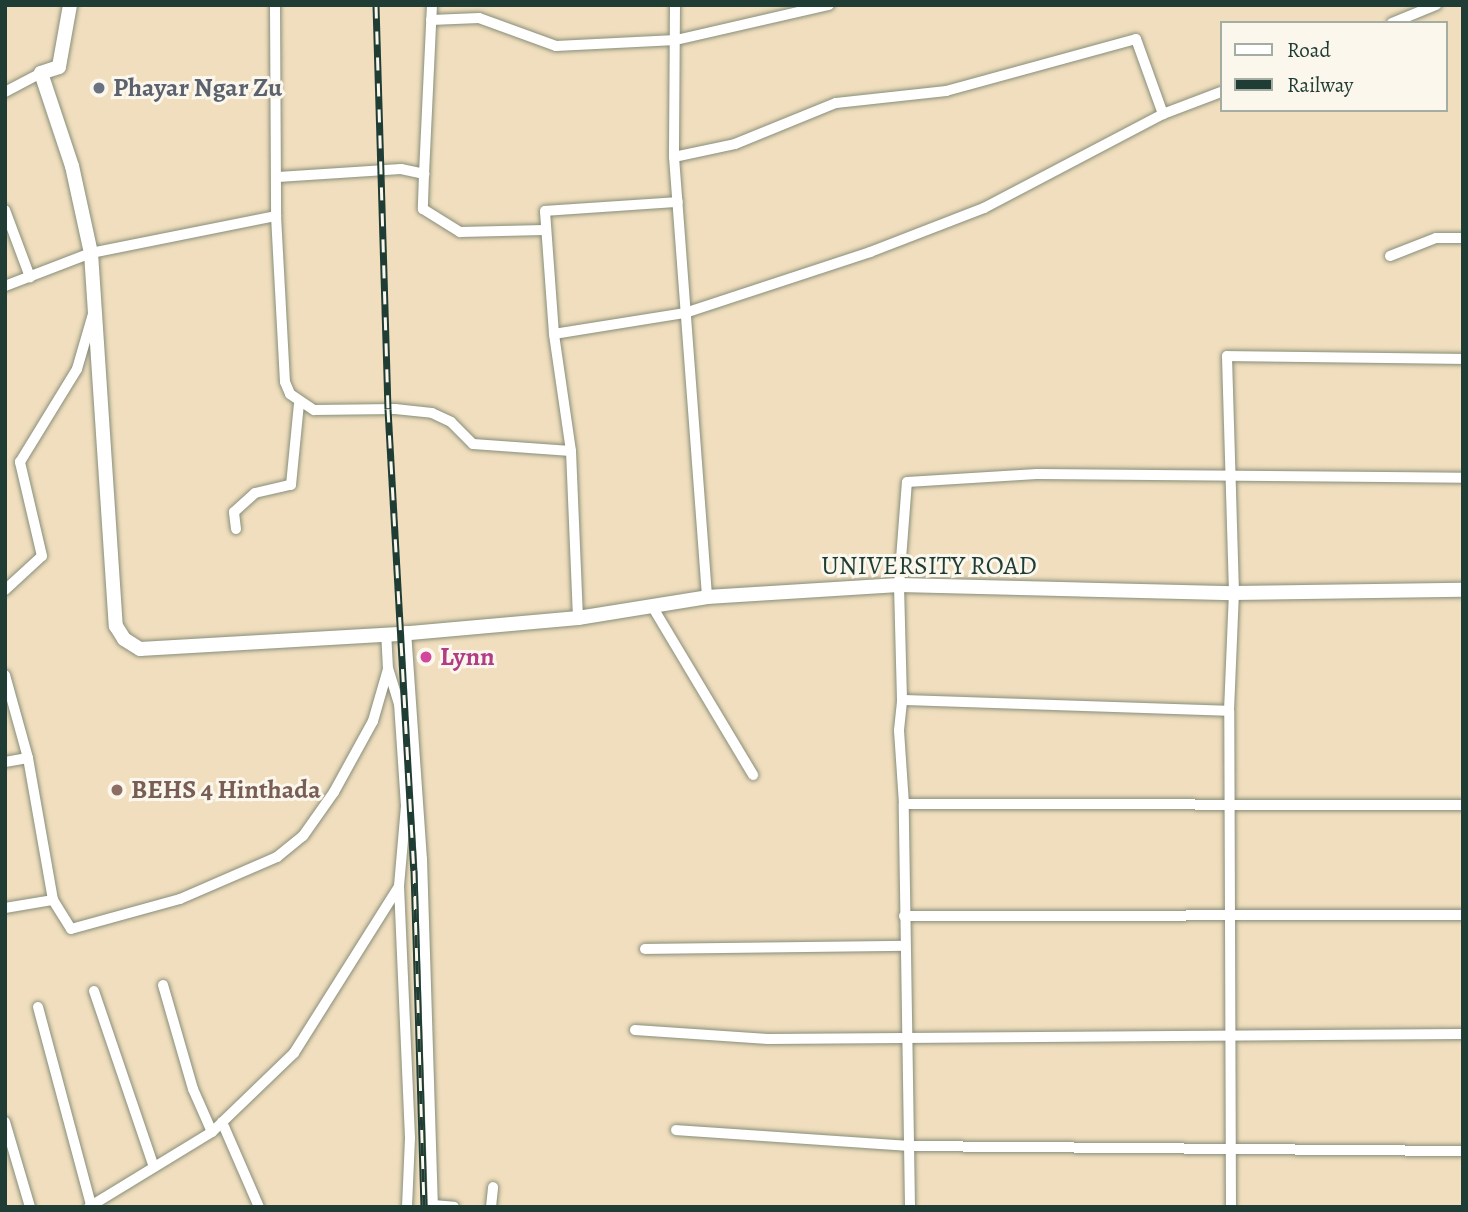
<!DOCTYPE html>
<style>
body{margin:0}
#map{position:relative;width:1468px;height:1212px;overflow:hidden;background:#f0debe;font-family:Alegreya,serif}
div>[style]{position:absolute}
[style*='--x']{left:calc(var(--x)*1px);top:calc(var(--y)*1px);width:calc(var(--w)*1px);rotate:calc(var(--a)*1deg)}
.roads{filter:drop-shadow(0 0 2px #888e79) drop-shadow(0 0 2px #888e79)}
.minor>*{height:10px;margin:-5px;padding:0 5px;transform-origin:5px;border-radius:5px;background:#fff}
.tertiary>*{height:14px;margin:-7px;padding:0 7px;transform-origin:7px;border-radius:7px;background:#fff}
.rail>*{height:7px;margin-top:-3.5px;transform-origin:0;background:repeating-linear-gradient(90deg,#fbf7ec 0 13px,#1f3d34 0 26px);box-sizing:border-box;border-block:2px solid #1f3d34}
.dots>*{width:19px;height:19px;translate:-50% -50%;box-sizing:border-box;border:4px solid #fbf7ec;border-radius:50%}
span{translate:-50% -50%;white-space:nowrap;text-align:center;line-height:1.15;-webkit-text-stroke:6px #fbf7ec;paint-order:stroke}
.worship-label{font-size:26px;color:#5b616d;font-weight:700}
.left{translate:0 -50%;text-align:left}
.street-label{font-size:26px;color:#1f3d34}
.hotel-label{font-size:26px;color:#b23c85;font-weight:700}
.education-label{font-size:26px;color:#785e54;font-weight:700}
.frame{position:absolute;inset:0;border:7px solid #1f3d34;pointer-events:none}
.legend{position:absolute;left:1220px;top:21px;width:228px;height:91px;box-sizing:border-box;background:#fbf7ec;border:2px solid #a3ada2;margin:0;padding:9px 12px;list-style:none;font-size:21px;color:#1f3d34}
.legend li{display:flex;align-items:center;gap:14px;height:35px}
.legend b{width:35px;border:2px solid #a3ada2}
</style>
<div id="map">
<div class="roads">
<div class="minor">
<i style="--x:275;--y:5;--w:211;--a:89.7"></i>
<i style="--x:276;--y:216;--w:166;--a:86.9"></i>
<i style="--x:285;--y:382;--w:13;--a:67"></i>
<i style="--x:290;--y:394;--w:29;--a:34"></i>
<i style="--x:314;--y:410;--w:81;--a:-0.7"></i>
<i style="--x:395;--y:409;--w:37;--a:6"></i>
<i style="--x:432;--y:413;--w:21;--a:25"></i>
<i style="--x:451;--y:422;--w:31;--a:45"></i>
<i style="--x:473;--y:444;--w:98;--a:4.1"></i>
<i style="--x:675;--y:5;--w:152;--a:90.4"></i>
<i style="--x:674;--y:157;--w:441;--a:85.7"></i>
<i style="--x:431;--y:20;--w:48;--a:-2.4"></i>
<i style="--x:479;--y:18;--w:82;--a:20"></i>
<i style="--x:556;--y:46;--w:120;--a:-2.9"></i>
<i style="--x:676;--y:40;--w:157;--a:-12.9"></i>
<i style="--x:1392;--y:23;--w:48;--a:-22.2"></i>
<i style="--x:5;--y:92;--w:41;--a:-27.8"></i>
<i style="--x:674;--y:157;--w:62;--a:-12"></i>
<i style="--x:735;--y:144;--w:109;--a:-22.1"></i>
<i style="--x:836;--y:103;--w:111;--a:-6.2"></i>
<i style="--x:946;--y:91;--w:197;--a:-15.3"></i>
<i style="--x:1136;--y:39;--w:80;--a:70.2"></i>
<i style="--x:424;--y:174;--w:169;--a:-87.3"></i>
<i style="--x:278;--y:177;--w:123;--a:-3.7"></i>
<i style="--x:401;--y:169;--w:24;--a:12"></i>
<i style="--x:424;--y:174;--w:35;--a:92"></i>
<i style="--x:423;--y:209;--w:44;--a:31.9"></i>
<i style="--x:460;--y:232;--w:84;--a:-1.4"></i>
<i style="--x:5;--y:210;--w:72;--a:69.5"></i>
<i style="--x:1390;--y:256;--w:49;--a:-21.4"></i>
<i style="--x:1436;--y:238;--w:27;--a:0"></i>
<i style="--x:5;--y:286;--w:92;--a:-21"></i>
<i style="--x:91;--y:253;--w:189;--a:-11.3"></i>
<i style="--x:554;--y:334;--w:133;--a:-9.1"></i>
<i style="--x:685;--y:313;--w:195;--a:-18.2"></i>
<i style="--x:870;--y:252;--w:122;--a:-21.1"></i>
<i style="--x:984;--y:208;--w:202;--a:-27.7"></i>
<i style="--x:1163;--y:114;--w:62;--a:-20.8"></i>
<i style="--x:236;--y:529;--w:17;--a:-97"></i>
<i style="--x:234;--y:512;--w:28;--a:-42"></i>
<i style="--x:255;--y:493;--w:37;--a:-13"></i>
<i style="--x:291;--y:485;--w:81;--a:-84.4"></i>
<i style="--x:5;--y:590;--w:50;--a:-42.6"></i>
<i style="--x:42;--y:556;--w:97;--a:-103.2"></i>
<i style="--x:20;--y:462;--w:109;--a:-58.5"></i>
<i style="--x:77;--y:369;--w:57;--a:-73.8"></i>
<i style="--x:652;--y:606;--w:197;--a:59.1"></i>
<i style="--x:578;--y:618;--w:167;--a:-92.4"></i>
<i style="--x:571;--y:451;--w:118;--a:-98.3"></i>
<i style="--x:554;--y:334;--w:123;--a:-94.2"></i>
<i style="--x:545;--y:211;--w:133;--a:-3.9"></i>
<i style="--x:406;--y:631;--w:229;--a:86"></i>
<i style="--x:422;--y:859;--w:348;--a:88.2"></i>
<i style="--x:5;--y:675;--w:86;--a:74.5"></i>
<i style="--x:28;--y:758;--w:144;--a:80"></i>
<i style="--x:53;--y:900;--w:34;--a:58"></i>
<i style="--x:71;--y:929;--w:113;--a:-15.4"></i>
<i style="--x:180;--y:899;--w:106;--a:-23.4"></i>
<i style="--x:277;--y:857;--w:33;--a:-39"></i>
<i style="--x:303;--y:836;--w:54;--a:-54.8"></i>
<i style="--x:334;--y:792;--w:81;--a:-61.2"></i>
<i style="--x:373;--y:721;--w:54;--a:-73.9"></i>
<i style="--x:902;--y:700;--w:327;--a:1.9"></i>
<i style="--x:5;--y:762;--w:23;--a:-10"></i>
<i style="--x:904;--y:804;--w:559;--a:0.1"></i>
<i style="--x:399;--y:886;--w:252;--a:87.5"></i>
<i style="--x:410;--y:1138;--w:69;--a:92.5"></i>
<i style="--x:5;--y:908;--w:49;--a:-9.5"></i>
<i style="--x:904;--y:916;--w:559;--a:-0.1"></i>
<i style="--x:645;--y:949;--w:260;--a:-0.7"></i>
<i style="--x:163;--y:985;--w:108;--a:73.9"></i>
<i style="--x:193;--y:1089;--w:47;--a:66.2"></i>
<i style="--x:94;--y:991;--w:186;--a:71.2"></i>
<i style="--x:38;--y:1007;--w:205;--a:75"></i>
<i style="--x:635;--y:1030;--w:133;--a:3.9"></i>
<i style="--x:768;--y:1039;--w:695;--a:-0.41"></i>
<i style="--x:5;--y:1122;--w:89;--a:73.6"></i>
<i style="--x:222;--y:1122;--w:93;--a:66.5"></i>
<i style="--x:676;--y:1130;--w:233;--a:3.9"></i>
<i style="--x:908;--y:1146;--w:555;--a:0.52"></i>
<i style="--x:433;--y:1205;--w:21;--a:5"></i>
<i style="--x:89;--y:1207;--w:144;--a:-31.4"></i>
<i style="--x:212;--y:1132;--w:114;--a:-43.9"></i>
<i style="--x:294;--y:1053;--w:197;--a:-57.8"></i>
<i style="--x:399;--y:886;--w:80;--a:-85"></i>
<i style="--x:406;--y:806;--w:102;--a:-93.9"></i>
<i style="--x:399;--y:704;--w:37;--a:-107"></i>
<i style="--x:388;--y:669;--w:36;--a:-93"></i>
<i style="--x:491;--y:1207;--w:20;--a:-84"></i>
<i style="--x:910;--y:1207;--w:403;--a:-90.9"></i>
<i style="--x:904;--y:804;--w:74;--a:-93.9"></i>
<i style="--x:899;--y:730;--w:30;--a:-84"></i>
<i style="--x:902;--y:700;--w:115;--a:-91.5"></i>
<i style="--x:899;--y:585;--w:103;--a:-85.6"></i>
<i style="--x:907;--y:482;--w:130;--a:-3.5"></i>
<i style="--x:1037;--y:474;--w:426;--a:0.5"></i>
<i style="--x:1231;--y:1207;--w:496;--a:-90.2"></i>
<i style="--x:1229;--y:711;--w:118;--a:-87.6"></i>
<i style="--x:1234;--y:593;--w:237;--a:-91.7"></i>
<i style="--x:1227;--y:356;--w:236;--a:0.7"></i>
</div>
<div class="tertiary">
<i style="--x:70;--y:5;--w:63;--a:100.1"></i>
<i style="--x:59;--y:67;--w:19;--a:162"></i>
<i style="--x:41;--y:73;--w:98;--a:71.6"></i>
<i style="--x:72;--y:166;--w:89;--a:77.7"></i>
<i style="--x:91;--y:253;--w:374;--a:86.2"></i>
<i style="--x:116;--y:626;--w:15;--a:58"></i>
<i style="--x:124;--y:639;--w:19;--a:32"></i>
<i style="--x:140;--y:649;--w:259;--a:-3.3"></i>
<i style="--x:399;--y:634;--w:180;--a:-5.1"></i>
<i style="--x:578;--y:618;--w:131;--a:-9.2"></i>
<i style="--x:707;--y:597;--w:192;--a:-3.6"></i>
<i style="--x:899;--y:585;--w:335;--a:1.4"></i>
<i style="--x:1234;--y:593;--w:229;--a:-0.8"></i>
</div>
</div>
<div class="rail">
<i style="--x:376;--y:5;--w:404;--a:88.3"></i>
<i style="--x:388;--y:409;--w:462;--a:86.8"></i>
<i style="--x:414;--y:870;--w:337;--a:88.3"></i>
</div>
<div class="dots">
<i style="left:99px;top:88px;background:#6b7280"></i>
<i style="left:426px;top:657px;background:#d1479c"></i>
<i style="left:117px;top:790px;background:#8d6e63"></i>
</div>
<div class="worship-label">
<span class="left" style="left:113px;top:88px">Phayar Ngar Zu</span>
</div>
<div class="street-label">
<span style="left:929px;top:566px">UNIVERSITY ROAD</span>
</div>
<div class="hotel-label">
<span class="left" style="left:440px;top:657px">Lynn</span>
</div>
<div class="education-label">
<span class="left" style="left:131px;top:790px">BEHS 4 Hinthada</span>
</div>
<div class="frame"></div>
<ul class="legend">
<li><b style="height:9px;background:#fff"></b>Road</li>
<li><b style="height:9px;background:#1f3d34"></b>Railway</li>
</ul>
</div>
